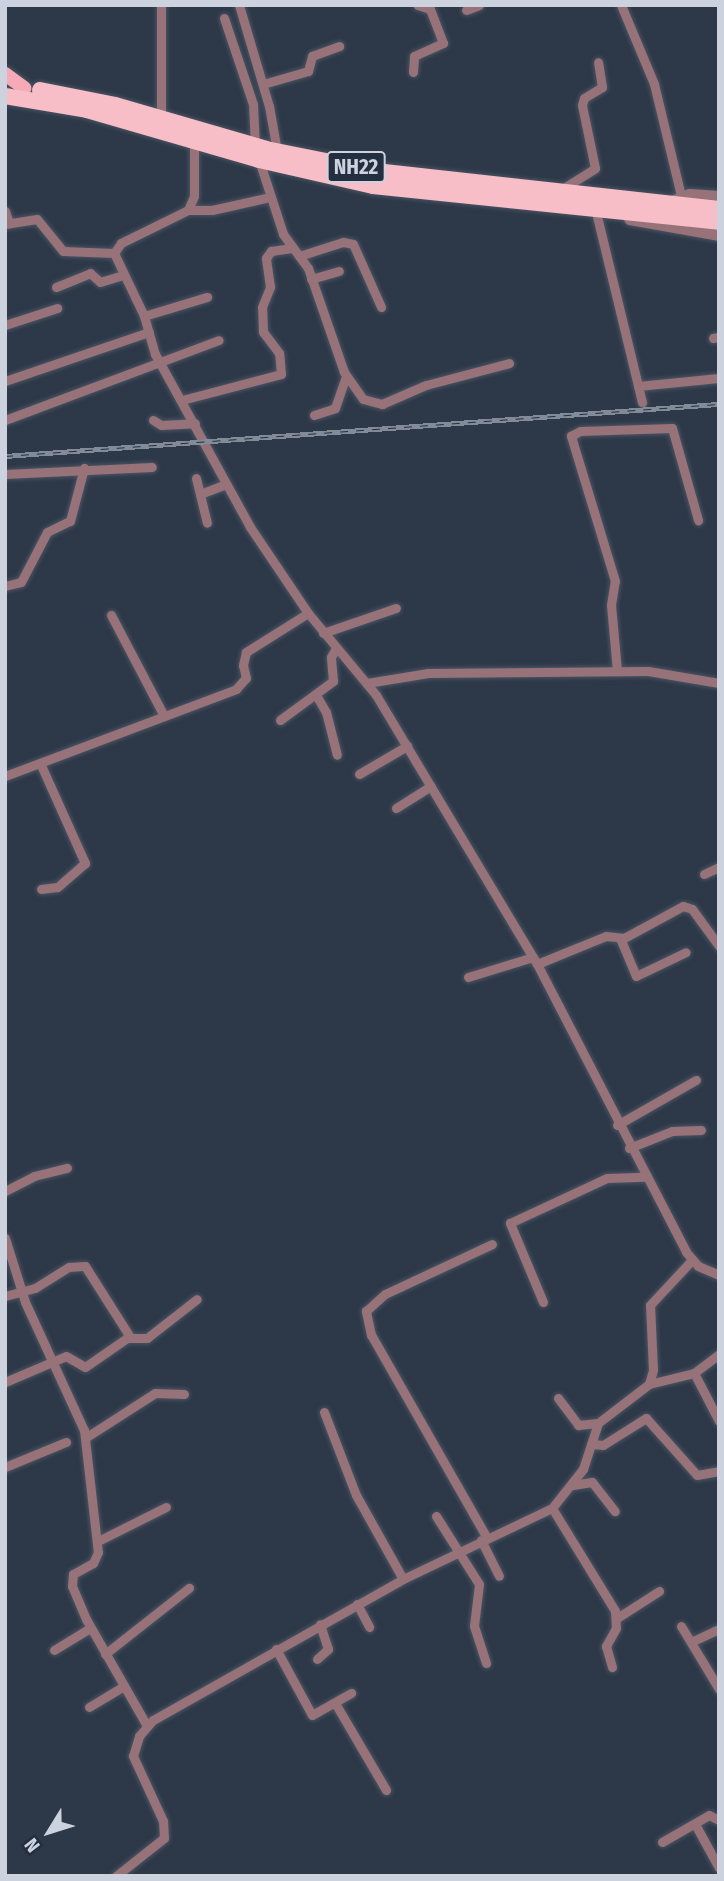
<!DOCTYPE html>
<style>
body{margin:0}
#map{position:relative;width:724px;height:1881px;overflow:hidden;background:#2d3848;font-family:"Fira Sans Condensed",sans-serif}
div>[style]{position:absolute}
[style*='--x']{left:calc(var(--x)*1px);top:calc(var(--y)*1px);width:calc(var(--w)*1px);rotate:calc(var(--a)*1deg)}
.roads{filter:drop-shadow(0 0 2px #4a5463) drop-shadow(0 0 2px #4a5463)}
.minor>*{height:9px;margin:-4.5px;padding:0 4.5px;transform-origin:4.5px;border-radius:4.5px;background:#977278}
.tertiary>*{height:12px;margin:-6px;padding:0 6px;transform-origin:6px;border-radius:6px;background:#977278}
.primary>*{height:14px;margin:-7px;padding:0 7px;transform-origin:7px;border-radius:7px;background:#f6aab7}
.trunk>*{height:16px;margin:-8px;padding:0 8px;transform-origin:8px;border-radius:8px;background:#f7bec8}
.rail>*{height:5px;margin-top:-2.5px;transform-origin:0;background:repeating-linear-gradient(90deg,#232e3e 0 8px,#828b98 0 16px);box-sizing:border-box;border-block:2px solid #828b98}
span{translate:-50% -50%;white-space:nowrap;text-align:center;line-height:1.15;-webkit-text-stroke:7px #232e3e;paint-order:stroke}
.shield-label span{padding:2px 5px;background:#232e3e;border:2px solid;border-radius:5px;-webkit-text-stroke-width:0}
.shield-label{font-size:21px;color:#ccd3de;font-weight:700}
.frame{position:absolute;inset:0;border:7px solid #ccd3de;pointer-events:none}
.north{position:absolute;left:14px;top:1797px;width:70px;height:70px;-webkit-text-stroke:5px #232e3e;paint-order:stroke;rotate:232deg;font-size:19px;font-weight:700;line-height:28px;text-align:center;color:#ccd3de}
.north::after{content:'';display:block;margin:auto;width:24px;height:32px;background:#ccd3de;clip-path:polygon(50% 0,100% 100%,50% 72%,0 100%)}
</style>
<div id="map">
<div class="roads">
<div class="minor">
<i style="--x:239;--y:5;--w:105;--a:73.5"></i>
<i style="--x:269;--y:106;--w:46;--a:79.9"></i>
<i style="--x:621;--y:5;--w:86;--a:67.3"></i>
<i style="--x:654;--y:84;--w:115;--a:76.4"></i>
<i style="--x:466;--y:10;--w:14;--a:-21"></i>
<i style="--x:224;--y:18;--w:91;--a:71.4"></i>
<i style="--x:253;--y:104;--w:42;--a:87.3"></i>
<i style="--x:413;--y:72;--w:16;--a:-86"></i>
<i style="--x:414;--y:56;--w:32;--a:-24"></i>
<i style="--x:443;--y:43;--w:36;--a:-111"></i>
<i style="--x:430;--y:9;--w:13;--a:-162"></i>
<i style="--x:263;--y:84;--w:47;--a:-16.1"></i>
<i style="--x:308;--y:71;--w:16;--a:-75"></i>
<i style="--x:312;--y:56;--w:29;--a:-20"></i>
<i style="--x:161;--y:117;--w:112;--a:-90"></i>
<i style="--x:194;--y:142;--w:54;--a:90"></i>
<i style="--x:194;--y:196;--w:15;--a:113"></i>
<i style="--x:188;--y:210;--w:75;--a:153.8"></i>
<i style="--x:121;--y:243;--w:12;--a:125"></i>
<i style="--x:114;--y:253;--w:70;--a:64.5"></i>
<i style="--x:144;--y:316;--w:40;--a:74"></i>
<i style="--x:155;--y:354;--w:197;--a:61.2"></i>
<i style="--x:250;--y:527;--w:104;--a:56"></i>
<i style="--x:308;--y:613;--w:107;--a:50.3"></i>
<i style="--x:376;--y:695;--w:313;--a:59.1"></i>
<i style="--x:537;--y:964;--w:324;--a:62.6"></i>
<i style="--x:686;--y:1252;--w:18;--a:49"></i>
<i style="--x:698;--y:1266;--w:23;--a:23"></i>
<i style="--x:259;--y:160;--w:78;--a:72"></i>
<i style="--x:283;--y:234;--w:42;--a:53.7"></i>
<i style="--x:308;--y:268;--w:110;--a:70.9"></i>
<i style="--x:344;--y:372;--w:33;--a:55"></i>
<i style="--x:363;--y:399;--w:20;--a:15"></i>
<i style="--x:382;--y:404;--w:48;--a:-23.4"></i>
<i style="--x:426;--y:385;--w:86;--a:-14.8"></i>
<i style="--x:562;--y:189;--w:39;--a:-32"></i>
<i style="--x:595;--y:168;--w:64;--a:-101.7"></i>
<i style="--x:582;--y:105;--w:7;--a:-74"></i>
<i style="--x:584;--y:98;--w:21;--a:-31"></i>
<i style="--x:602;--y:87;--w:25;--a:-99"></i>
<i style="--x:595;--y:208;--w:200;--a:76.4"></i>
<i style="--x:188;--y:210;--w:24;--a:0"></i>
<i style="--x:212;--y:210;--w:59;--a:-12.6"></i>
<i style="--x:5;--y:211;--w:13;--a:72"></i>
<i style="--x:5;--y:224;--w:32;--a:-9"></i>
<i style="--x:37;--y:219;--w:41;--a:50.9"></i>
<i style="--x:63;--y:251;--w:51;--a:2.2"></i>
<i style="--x:299;--y:256;--w:46;--a:-17.7"></i>
<i style="--x:343;--y:242;--w:10;--a:11"></i>
<i style="--x:353;--y:244;--w:69;--a:66"></i>
<i style="--x:311;--y:279;--w:29;--a:-16"></i>
<i style="--x:56;--y:287;--w:37;--a:-22"></i>
<i style="--x:90;--y:273;--w:13;--a:42"></i>
<i style="--x:100;--y:282;--w:24;--a:-17"></i>
<i style="--x:144;--y:316;--w:66;--a:-16.8"></i>
<i style="--x:5;--y:325;--w:55;--a:-18.1"></i>
<i style="--x:713;--y:338;--w:6;--a:-9"></i>
<i style="--x:5;--y:381;--w:152;--a:-18.8"></i>
<i style="--x:638;--y:386;--w:81;--a:-5.6"></i>
<i style="--x:182;--y:400;--w:102;--a:-14.7"></i>
<i style="--x:281;--y:374;--w:21;--a:-95"></i>
<i style="--x:279;--y:353;--w:26;--a:-127"></i>
<i style="--x:263;--y:332;--w:25;--a:-92"></i>
<i style="--x:262;--y:307;--w:22;--a:-68"></i>
<i style="--x:270;--y:287;--w:29;--a:-98"></i>
<i style="--x:266;--y:258;--w:9;--a:-54"></i>
<i style="--x:271;--y:251;--w:21;--a:-8"></i>
<i style="--x:314;--y:415;--w:22;--a:-18"></i>
<i style="--x:335;--y:408;--w:34;--a:-71"></i>
<i style="--x:5;--y:420;--w:228;--a:-20.5"></i>
<i style="--x:153;--y:420;--w:9;--a:32"></i>
<i style="--x:161;--y:425;--w:34;--a:-3"></i>
<i style="--x:5;--y:474;--w:147;--a:-2.7"></i>
<i style="--x:196;--y:478;--w:46;--a:76.3"></i>
<i style="--x:200;--y:494;--w:26;--a:-21"></i>
<i style="--x:5;--y:586;--w:16;--a:-14"></i>
<i style="--x:21;--y:582;--w:56;--a:-62.5"></i>
<i style="--x:47;--y:532;--w:25;--a:-26"></i>
<i style="--x:70;--y:521;--w:55;--a:-75.2"></i>
<i style="--x:111;--y:615;--w:114;--a:62.3"></i>
<i style="--x:323;--y:633;--w:77;--a:-18.9"></i>
<i style="--x:617;--y:671;--w:66;--a:-95.2"></i>
<i style="--x:611;--y:605;--w:24;--a:-81"></i>
<i style="--x:615;--y:581;--w:152;--a:-106.9"></i>
<i style="--x:571;--y:436;--w:10;--a:-29"></i>
<i style="--x:580;--y:431;--w:92;--a:-1.9"></i>
<i style="--x:672;--y:428;--w:96;--a:74.2"></i>
<i style="--x:367;--y:683;--w:62;--a:-9.3"></i>
<i style="--x:428;--y:673;--w:220;--a:-0.5"></i>
<i style="--x:648;--y:671;--w:72;--a:9.6"></i>
<i style="--x:316;--y:695;--w:20;--a:60"></i>
<i style="--x:326;--y:712;--w:44;--a:75.7"></i>
<i style="--x:280;--y:720;--w:66;--a:-36.3"></i>
<i style="--x:333;--y:681;--w:24;--a:-95"></i>
<i style="--x:331;--y:657;--w:10;--a:-61"></i>
<i style="--x:40;--y:763;--w:110;--a:65.8"></i>
<i style="--x:85;--y:863;--w:37;--a:139"></i>
<i style="--x:57;--y:887;--w:16;--a:173"></i>
<i style="--x:359;--y:774;--w:56;--a:-30.3"></i>
<i style="--x:5;--y:776;--w:247;--a:-20.6"></i>
<i style="--x:236;--y:689;--w:15;--a:-48"></i>
<i style="--x:246;--y:678;--w:13;--a:-103"></i>
<i style="--x:243;--y:665;--w:13;--a:-77"></i>
<i style="--x:246;--y:652;--w:73;--a:-32.2"></i>
<i style="--x:396;--y:808;--w:41;--a:-32.2"></i>
<i style="--x:704;--y:874;--w:17;--a:-25"></i>
<i style="--x:620;--y:938;--w:41;--a:67.2"></i>
<i style="--x:636;--y:976;--w:55;--a:-25.6"></i>
<i style="--x:537;--y:964;--w:74;--a:-22.1"></i>
<i style="--x:606;--y:936;--w:18;--a:6"></i>
<i style="--x:624;--y:938;--w:67;--a:-28.5"></i>
<i style="--x:683;--y:906;--w:9;--a:18"></i>
<i style="--x:692;--y:909;--w:46;--a:53.9"></i>
<i style="--x:468;--y:977;--w:68;--a:-17.1"></i>
<i style="--x:617;--y:1125;--w:91;--a:-29.7"></i>
<i style="--x:629;--y:1148;--w:46;--a:-21.6"></i>
<i style="--x:672;--y:1131;--w:29;--a:-2"></i>
<i style="--x:5;--y:1191;--w:33;--a:-27"></i>
<i style="--x:34;--y:1176;--w:34;--a:-14"></i>
<i style="--x:5;--y:1238;--w:67;--a:72.6"></i>
<i style="--x:25;--y:1302;--w:141;--a:65.3"></i>
<i style="--x:84;--y:1430;--w:123;--a:83.5"></i>
<i style="--x:98;--y:1552;--w:12;--a:114"></i>
<i style="--x:93;--y:1563;--w:23;--a:151"></i>
<i style="--x:73;--y:1574;--w:12;--a:95"></i>
<i style="--x:72;--y:1586;--w:36;--a:67"></i>
<i style="--x:86;--y:1619;--w:123;--a:60.3"></i>
<i style="--x:5;--y:1296;--w:31;--a:-15"></i>
<i style="--x:35;--y:1288;--w:40;--a:-32"></i>
<i style="--x:69;--y:1267;--w:16;--a:-4"></i>
<i style="--x:85;--y:1266;--w:84;--a:57.6"></i>
<i style="--x:543;--y:1302;--w:86;--a:-112.7"></i>
<i style="--x:510;--y:1223;--w:107;--a:-24.9"></i>
<i style="--x:607;--y:1178;--w:37;--a:-2"></i>
<i style="--x:694;--y:1373;--w:54;--a:62.5"></i>
<i style="--x:5;--y:1382;--w:66;--a:-23.1"></i>
<i style="--x:66;--y:1356;--w:22;--a:30"></i>
<i style="--x:85;--y:1367;--w:51;--a:-34.6"></i>
<i style="--x:127;--y:1338;--w:20;--a:0"></i>
<i style="--x:147;--y:1338;--w:63;--a:-38"></i>
<i style="--x:649;--y:1384;--w:46;--a:-13.7"></i>
<i style="--x:694;--y:1373;--w:31;--a:-37"></i>
<i style="--x:558;--y:1398;--w:34;--a:53"></i>
<i style="--x:578;--y:1425;--w:20;--a:-6"></i>
<i style="--x:324;--y:1412;--w:89;--a:68.9"></i>
<i style="--x:356;--y:1495;--w:96;--a:60.8"></i>
<i style="--x:85;--y:1438;--w:83;--a:-32.7"></i>
<i style="--x:155;--y:1393;--w:29;--a:2"></i>
<i style="--x:591;--y:1444;--w:12;--a:5"></i>
<i style="--x:603;--y:1445;--w:51;--a:-32.1"></i>
<i style="--x:646;--y:1418;--w:76;--a:48.2"></i>
<i style="--x:697;--y:1475;--w:22;--a:-10"></i>
<i style="--x:5;--y:1467;--w:66;--a:-22.3"></i>
<i style="--x:573;--y:1485;--w:19;--a:-9"></i>
<i style="--x:592;--y:1482;--w:37;--a:52"></i>
<i style="--x:552;--y:1508;--w:121;--a:58.5"></i>
<i style="--x:615;--y:1611;--w:17;--a:87"></i>
<i style="--x:616;--y:1628;--w:21;--a:119"></i>
<i style="--x:606;--y:1646;--w:22;--a:74"></i>
<i style="--x:436;--y:1516;--w:80;--a:57.7"></i>
<i style="--x:479;--y:1584;--w:42;--a:96.8"></i>
<i style="--x:474;--y:1626;--w:39;--a:72"></i>
<i style="--x:487;--y:1538;--w:234;--a:-119.7"></i>
<i style="--x:371;--y:1335;--w:25;--a:-102"></i>
<i style="--x:366;--y:1311;--w:25;--a:-42"></i>
<i style="--x:385;--y:1294;--w:118;--a:-25"></i>
<i style="--x:481;--y:1540;--w:40;--a:63.4"></i>
<i style="--x:98;--y:1541;--w:76;--a:-26.6"></i>
<i style="--x:357;--y:1604;--w:26;--a:62"></i>
<i style="--x:617;--y:1618;--w:50;--a:-32.7"></i>
<i style="--x:681;--y:1626;--w:74;--a:58.9"></i>
<i style="--x:691;--y:1642;--w:31;--a:-25"></i>
<i style="--x:276;--y:1649;--w:75;--a:61.4"></i>
<i style="--x:312;--y:1715;--w:45;--a:-29.4"></i>
<i style="--x:54;--y:1650;--w:42;--a:-31.4"></i>
<i style="--x:105;--y:1654;--w:107;--a:-38.2"></i>
<i style="--x:317;--y:1659;--w:15;--a:-42"></i>
<i style="--x:328;--y:1649;--w:26;--a:-108"></i>
<i style="--x:335;--y:1703;--w:101;--a:59.6"></i>
<i style="--x:89;--y:1707;--w:41;--a:-31"></i>
<i style="--x:695;--y:1824;--w:50;--a:61.4"></i>
<i style="--x:662;--y:1842;--w:54;--a:-29.9"></i>
<i style="--x:709;--y:1815;--w:11;--a:27"></i>
<i style="--x:116;--y:1876;--w:61;--a:-38.4"></i>
<i style="--x:164;--y:1838;--w:17;--a:-93"></i>
<i style="--x:163;--y:1821;--w:72;--a:-114.8"></i>
<i style="--x:133;--y:1756;--w:21;--a:-73"></i>
<i style="--x:139;--y:1736;--w:21;--a:-49"></i>
<i style="--x:153;--y:1720;--w:287;--a:-29.4"></i>
<i style="--x:403;--y:1579;--w:165;--a:-25.5"></i>
<i style="--x:552;--y:1508;--w:50;--a:-51.5"></i>
<i style="--x:583;--y:1469;--w:48;--a:-71.9"></i>
<i style="--x:598;--y:1423;--w:64;--a:-37.4"></i>
<i style="--x:649;--y:1384;--w:15;--a:-74"></i>
<i style="--x:653;--y:1370;--w:65;--a:-92.6"></i>
<i style="--x:650;--y:1305;--w:62;--a:-47"></i>
</div>
<div class="tertiary">
<i style="--x:669;--y:203;--w:22;--a:-21"></i>
<i style="--x:690;--y:195;--w:29;--a:4"></i>
<i style="--x:630;--y:219;--w:90;--a:10.2"></i>
</div>
<div class="primary">
<i style="--x:5;--y:74;--w:24;--a:36"></i>
</div>
<div class="trunk">
<i style="--x:40;--y:90;--w:76;--a:11.3"></i>
<i style="--x:115;--y:105;--w:157;--a:16.2"></i>
<i style="--x:266;--y:149;--w:111;--a:11.4"></i>
<i style="--x:375;--y:171;--w:346;--a:6.3"></i>
<i style="--x:5;--y:96;--w:83;--a:9.7"></i>
<i style="--x:87;--y:110;--w:179;--a:16.2"></i>
<i style="--x:259;--y:160;--w:117;--a:12.8"></i>
<i style="--x:373;--y:186;--w:348;--a:5.9"></i>
</div>
</div>
<div class="rail">
<i style="--x:5;--y:456;--w:716;--a:-4.17"></i>
</div>
<div class="shield-label">
<span style="left:356px;top:167px">NH22</span>
</div>
<div class="frame"></div>
<div class="north">N</div>
</div>
